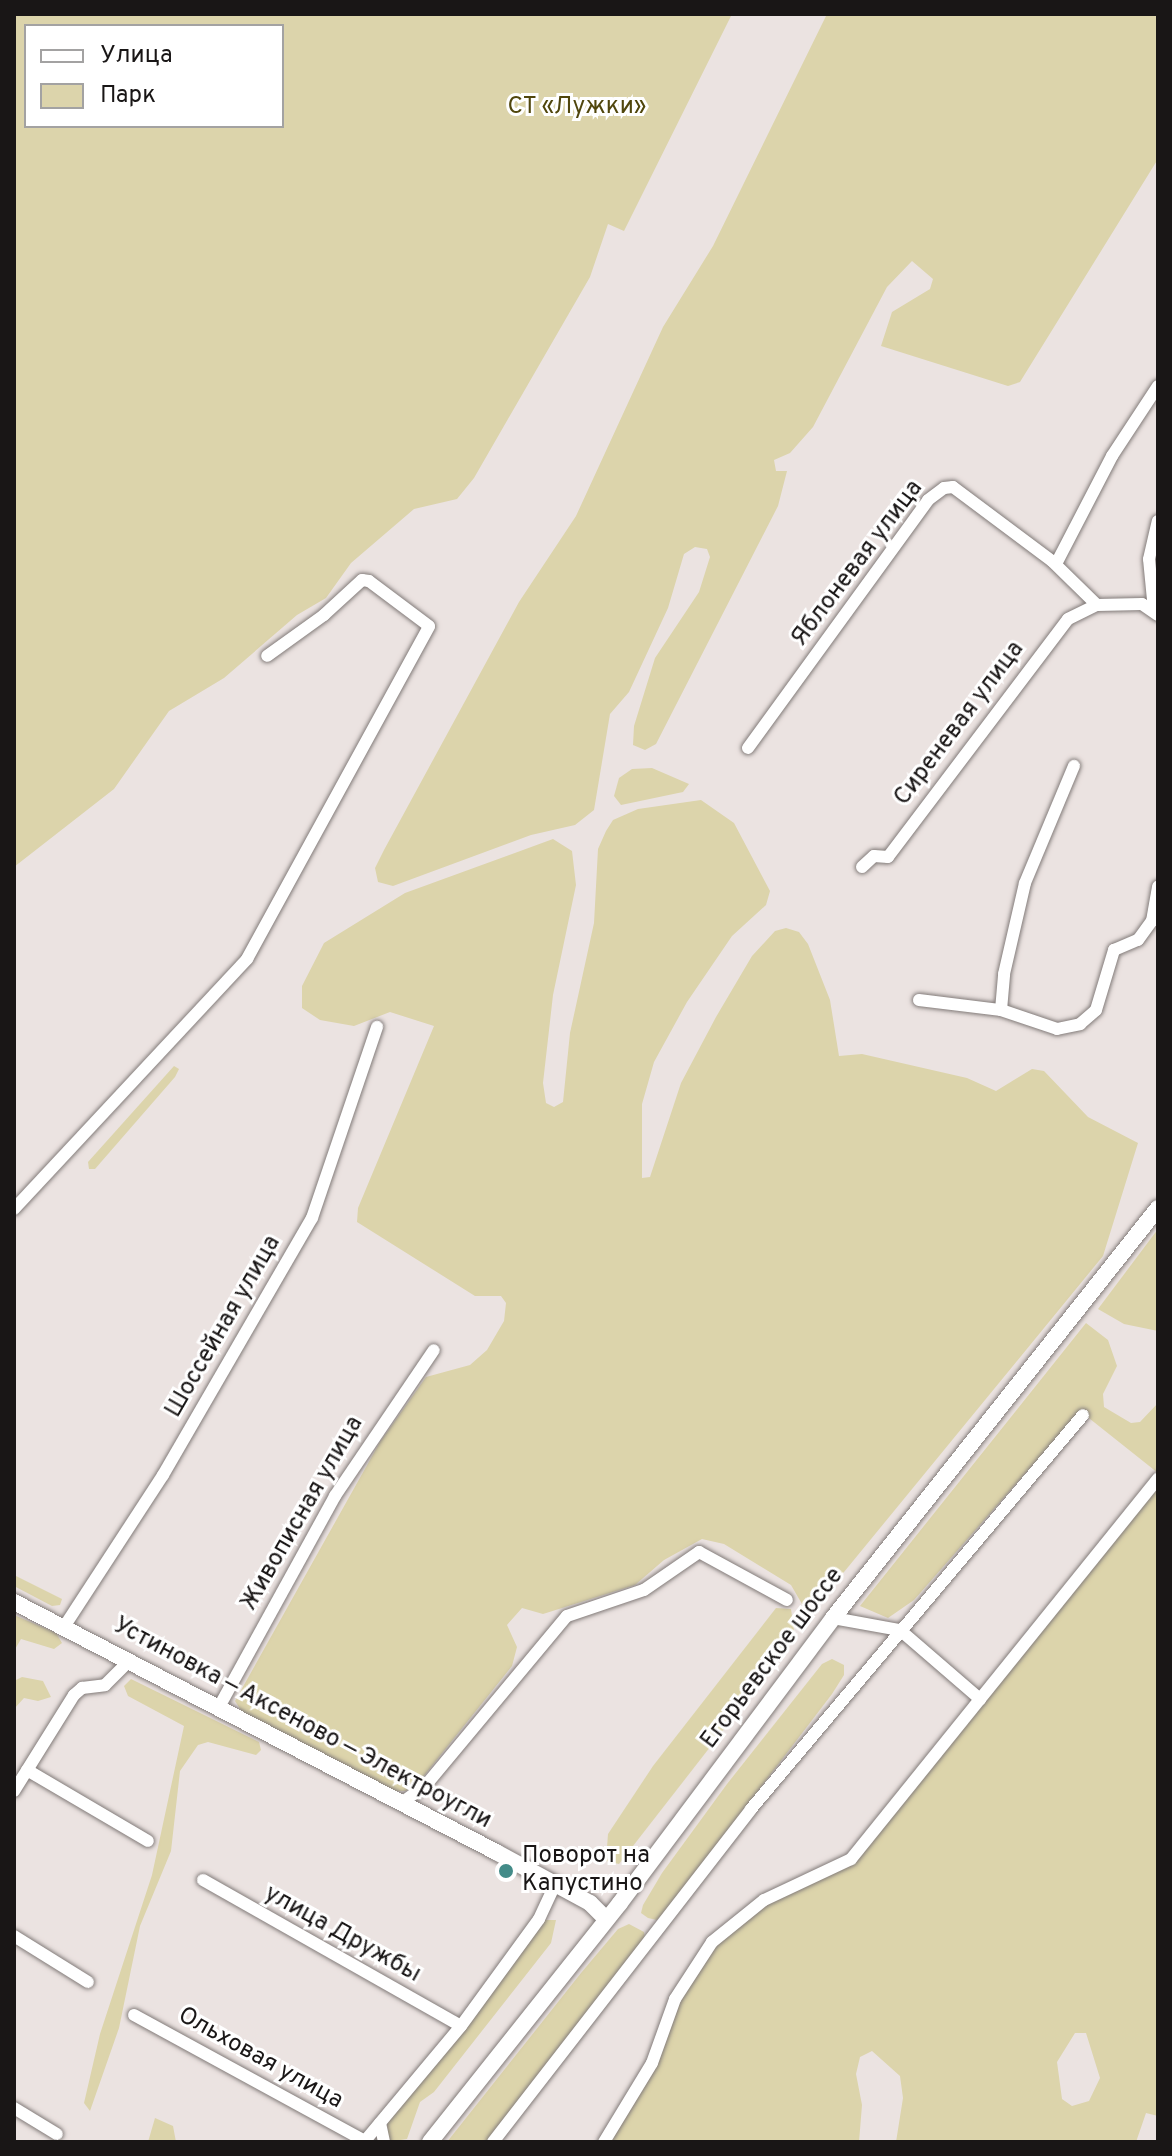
<!DOCTYPE html>
<meta charset="utf-8">
<style>
body{margin:0}
#map{position:relative;width:1172px;height:2156px;overflow:hidden;background:#ebe3e1;font-family:Overpass,sans-serif}
div>[style]{position:absolute}
[style*='--x']{left:calc(var(--x)*1px);top:calc(var(--y)*1px);width:calc(var(--w)*1px);rotate:calc(var(--a)*1deg)}
.green>*{inset:0;background:#dcd4ab}
.roads{filter:drop-shadow(0 0 2px #827b79) drop-shadow(0 0 2px #827b79)}
.minor>*{height:12px;margin:-6px;padding:0 6px;transform-origin:6px;border-radius:6px;background:#fff}
.major>*{height:16px;margin:-8px;padding:0 8px;transform-origin:8px;border-radius:8px;background:#fff}
.dots>*{width:22px;height:22px;translate:-50% -50%;box-sizing:border-box;border:4px solid #fff;border-radius:50%}
span{translate:-50% -50%;white-space:nowrap;text-align:center;line-height:1.15;-webkit-text-stroke:6px #fff;paint-order:stroke}
.park-label{font-size:24px;color:#50460c}
.street-label{font-size:24px;color:#191616}
.poi-label{font-size:24px;color:#191616}
.left{translate:0 -50%;text-align:left}
.frame{position:absolute;inset:0;border:16px solid #191616;pointer-events:none}
.legend{position:absolute;left:24px;top:24px;width:260px;height:104px;box-sizing:border-box;background:#fff;border:2px solid #a3a2a2;margin:0;padding:10px 14px;list-style:none;font-size:24px;color:#191616}
.legend li{display:flex;align-items:center;gap:16px;height:40px}
.legend b{width:40px;border:2px solid #a3a2a2}
</style>
<div id="map">
<div class="green">
<i style="clip-path:polygon(evenodd,14px 14px,732px 14px,624px 231px,608px 224px,590px 277px,474px 478px,457px 499px,414px 509px,351px 563px,326px 598px,297px 615px,224px 678px,169px 711px,114px 789px,14px 867px,14px 14px,26px 26px,282px 26px,282px 126px,26px 126px,26px 26px)"></i>
<i style="clip-path:polygon(827px 14px,1158px 14px,1158px 159px,1020px 382px,1008px 386px,881px 346px,892px 312px,930px 289px,933px 279px,912px 261px,887px 287px,813px 427px,790px 453px,774px 460px,776px 471px,787px 471px,778px 506px,656px 744px,645px 750px,633px 745px,634px 726px,655px 658px,699px 592px,710px 557px,707px 549px,695px 547px,684px 554px,668px 608px,629px 692px,610px 714px,594px 810px,575px 825px,531px 835px,393px 886px,378px 882px,375px 868px,384px 850px,519px 602px,576px 516px,663px 327px,713px 246px)"></i>
<i style="clip-path:polygon(652px 768px,689px 784px,683px 792px,621px 805px,614px 796px,619px 778px,632px 769px)"></i>
<i style="clip-path:polygon(701px 800px,734px 823px,770px 891px,766px 905px,732px 936px,687px 1002px,654px 1062px,642px 1104px,642px 1178px,650px 1177px,681px 1083px,716px 1017px,752px 956px,775px 931px,786px 928px,799px 932px,808px 944px,830px 1000px,839px 1056px,862px 1054px,967px 1078px,996px 1091px,1032px 1069px,1044px 1071px,1088px 1117px,1138px 1143px,1103px 1256px,826px 1594px,810px 1605px,802px 1604px,791px 1585px,724px 1544px,702px 1539px,664px 1560px,635px 1585px,543px 1614px,522px 1608px,507px 1625px,517px 1647px,512px 1666px,423px 1777px,406px 1791px,390px 1791px,242px 1712px,235px 1701px,380px 1442px,426px 1377px,470px 1365px,487px 1350px,504px 1321px,506px 1303px,501px 1296px,475px 1296px,357px 1222px,358px 1208px,434px 1026px,390px 1012px,354px 1026px,320px 1020px,302px 1008px,302px 986px,324px 943px,405px 893px,553px 839px,572px 851px,576px 885px,553px 995px,543px 1083px,546px 1103px,554px 1107px,563px 1102px,570px 1033px,594px 923px,598px 849px,606px 831px,613px 820px,638px 809px)"></i>
<i style="clip-path:polygon(174px 1066px,179px 1069px,175px 1077px,95px 1169px,89px 1169px,88px 1162px)"></i>
<i style="clip-path:polygon(1158px 1229px,1158px 1331px,1124px 1324px,1098px 1309px)"></i>
<i style="clip-path:polygon(1086px 1323px,1108px 1340px,1117px 1366px,1103px 1394px,1104px 1407px,1131px 1423px,1140px 1422px,1158px 1403px,1158px 1473px,1080px 1411px,914px 1600px,888px 1618px,860px 1606px)"></i>
<i style="clip-path:polygon(evenodd,1158px 1482px,1158px 2116px,1146px 2113px,1136px 2142px,896px 2142px,903px 2098px,900px 2076px,872px 2051px,860px 2057px,856px 2074px,862px 2105px,859px 2142px,608px 2142px,678px 2001px,716px 1942px,766px 1902px,853px 1861px,1158px 1482px,1075px 2033px,1086px 2033px,1100px 2078px,1089px 2101px,1072px 2106px,1062px 2099px,1057px 2062px,1075px 2033px)"></i>
<i style="clip-path:polygon(14px 1575px,62px 1599px,60px 1605px,52px 1606px,14px 1586px)"></i>
<i style="clip-path:polygon(776px 1608px,791px 1609px,795px 1638px,619px 1864px,606px 1861px,608px 1834px,653px 1766px)"></i>
<i style="clip-path:polygon(14px 1615px,56px 1633px,62px 1643px,54px 1649px,21px 1639px,14px 1651px)"></i>
<i style="clip-path:polygon(832px 1659px,844px 1665px,844px 1675px,832px 1694px,673px 1902px,657px 1920px,648px 1918px,641px 1913px,643px 1905px,662px 1873px,727px 1784px,822px 1664px)"></i>
<i style="clip-path:polygon(22px 1677px,43px 1681px,51px 1697px,38px 1701px,24px 1698px,14px 1709px,14px 1681px)"></i>
<i style="clip-path:polygon(131px 1679px,259px 1742px,261px 1750px,256px 1755px,208px 1742px,198px 1745px,180px 1771px,171px 1851px,140px 1926px,119px 2028px,90px 2111px,84px 2103px,100px 2034px,152px 1875px,184px 1726px,128px 1696px,124px 1686px)"></i>
<i style="clip-path:polygon(544px 1920px,556px 1920px,551px 1943px,434px 2092px,420px 2102px,407px 2139px,388px 2142px,387px 2120px)"></i>
<i style="clip-path:polygon(629px 1924px,644px 1932px,645px 1939px,486px 2142px,447px 2142px,581px 1973px,618px 1929px)"></i>
<i style="clip-path:polygon(155px 2118px,173px 2126px,176px 2142px,148px 2142px)"></i>
</div>
<div class="roads">
<div class="minor">
<i style="--x:1056;--y:564;--w:122;--a:-62.6"></i>
<i style="--x:1112;--y:456;--w:84;--a:-56.7"></i>
<i style="--x:1154;--y:610;--w:51;--a:-95.6"></i>
<i style="--x:1149;--y:559;--w:39;--a:-77"></i>
<i style="--x:748;--y:748;--w:306;--a:-54"></i>
<i style="--x:928;--y:500;--w:20;--a:-37"></i>
<i style="--x:944;--y:488;--w:9;--a:-6"></i>
<i style="--x:953;--y:487;--w:124;--a:36.8"></i>
<i style="--x:1052;--y:561;--w:63;--a:44.4"></i>
<i style="--x:862;--y:867;--w:16;--a:-43"></i>
<i style="--x:874;--y:856;--w:14;--a:4"></i>
<i style="--x:888;--y:857;--w:298;--a:-52.9"></i>
<i style="--x:1068;--y:619;--w:32;--a:-26"></i>
<i style="--x:1097;--y:605;--w:45;--a:-1.3"></i>
<i style="--x:1142;--y:604;--w:19;--a:35"></i>
<i style="--x:919;--y:1000;--w:83;--a:7"></i>
<i style="--x:1001;--y:1010;--w:59;--a:18.7"></i>
<i style="--x:1057;--y:1029;--w:24;--a:-12"></i>
<i style="--x:1080;--y:1024;--w:21;--a:-41"></i>
<i style="--x:1096;--y:1010;--w:63;--a:-73.3"></i>
<i style="--x:1114;--y:950;--w:26;--a:-23"></i>
<i style="--x:1138;--y:940;--w:24;--a:-54"></i>
<i style="--x:1152;--y:921;--w:35;--a:-80"></i>
<i style="--x:1001;--y:1010;--w:36;--a:-85"></i>
<i style="--x:1004;--y:974;--w:93;--a:-77"></i>
<i style="--x:1025;--y:883;--w:127;--a:-67.3"></i>
<i style="--x:14;--y:1209;--w:342;--a:-47"></i>
<i style="--x:247;--y:959;--w:379;--a:-61.3"></i>
<i style="--x:429;--y:626;--w:75;--a:-143.1"></i>
<i style="--x:369;--y:581;--w:7;--a:-172"></i>
<i style="--x:362;--y:580;--w:52;--a:137.4"></i>
<i style="--x:324;--y:615;--w:70;--a:144.3"></i>
<i style="--x:833;--y:1618;--w:68;--a:10.2"></i>
<i style="--x:900;--y:1630;--w:106;--a:40.8"></i>
<i style="--x:64;--y:1627;--w:181;--a:-56.9"></i>
<i style="--x:163;--y:1475;--w:297;--a:-59.9"></i>
<i style="--x:312;--y:1218;--w:202;--a:-71.2"></i>
<i style="--x:219;--y:1707;--w:241;--a:-61.2"></i>
<i style="--x:335;--y:1496;--w:176;--a:-55.9"></i>
<i style="--x:27;--y:1770;--w:140;--a:30.4"></i>
<i style="--x:14;--y:1791;--w:113;--a:-58"></i>
<i style="--x:74;--y:1695;--w:11;--a:-41"></i>
<i style="--x:82;--y:1688;--w:23;--a:-7"></i>
<i style="--x:105;--y:1685;--w:34;--a:-45"></i>
<i style="--x:400;--y:1804;--w:32;--a:-36"></i>
<i style="--x:426;--y:1785;--w:220;--a:-50.2"></i>
<i style="--x:567;--y:1616;--w:81;--a:-18.7"></i>
<i style="--x:644;--y:1590;--w:67;--a:-34.6"></i>
<i style="--x:699;--y:1552;--w:100;--a:28.6"></i>
<i style="--x:203;--y:1880;--w:296;--a:29.5"></i>
<i style="--x:14;--y:1936;--w:87;--a:31.9"></i>
<i style="--x:134;--y:2015;--w:263;--a:28.6"></i>
<i style="--x:14;--y:2108;--w:50;--a:31.2"></i>
<i style="--x:380;--y:2123;--w:19;--a:78"></i>
<i style="--x:364;--y:2142;--w:151;--a:-50.1"></i>
<i style="--x:461;--y:2026;--w:132;--a:-53.9"></i>
<i style="--x:539;--y:1919;--w:38;--a:-65"></i>
<i style="--x:493;--y:2142;--w:421;--a:-52.2"></i>
<i style="--x:751;--y:1809;--w:515;--a:-49.88"></i>
<i style="--x:604;--y:2142;--w:92;--a:-58.7"></i>
<i style="--x:652;--y:2063;--w:68;--a:-70.2"></i>
<i style="--x:675;--y:1999;--w:68;--a:-57"></i>
<i style="--x:712;--y:1942;--w:67;--a:-38.9"></i>
<i style="--x:764;--y:1900;--w:96;--a:-25.2"></i>
<i style="--x:851;--y:1859;--w:489;--a:-51.1"></i>
</div>
<div class="major">
<i style="--x:14;--y:1602;--w:543;--a:27.41"></i>
<i style="--x:496;--y:1852;--w:107;--a:28.5"></i>
<i style="--x:590;--y:1903;--w:23;--a:45"></i>
<i style="--x:430;--y:2142;--w:305;--a:-51.5"></i>
<i style="--x:620;--y:1903;--w:356;--a:-53.2"></i>
<i style="--x:833;--y:1618;--w:523;--a:-51.6"></i>
</div>
</div>
<div class="dots">
<i style="left:506px;top:1871px;background:#438b88"></i>
</div>
<div class="park-label">
<span style="left:577px;top:108px">СТ «Лужки»</span>
</div>
<div class="street-label">
<span style="left:858px;top:564px;rotate:-53deg">Яблоневая улица</span>
<span style="left:960px;top:724px;rotate:-53deg">Сиреневая улица</span>
<span style="left:224px;top:1327px;rotate:-60deg">Шоссейная улица</span>
<span style="left:303px;top:1514px;rotate:-60deg">Живописная улица</span>
<span style="left:773px;top:1659px;rotate:-53deg">Егорьевское шоссе</span>
<span style="left:302px;top:1724px;rotate:28deg">Устиновка — Аксеново — Электроугли</span>
<span style="left:342px;top:1935px;rotate:29deg">улица Дружбы</span>
<span style="left:260px;top:2059px;rotate:29deg">Ольховая улица</span>
</div>
<div class="poi-label">
<span class="left" style="left:522px;top:1871px">Поворот на<br>Капустино</span>
</div>
<div class="frame"></div>
<ul class="legend">
<li><b style="height:10px;background:#fff"></b>Улица</li>
<li><b style="height:22px;background:#dcd4ab"></b>Парк</li>
</ul>
</div>
